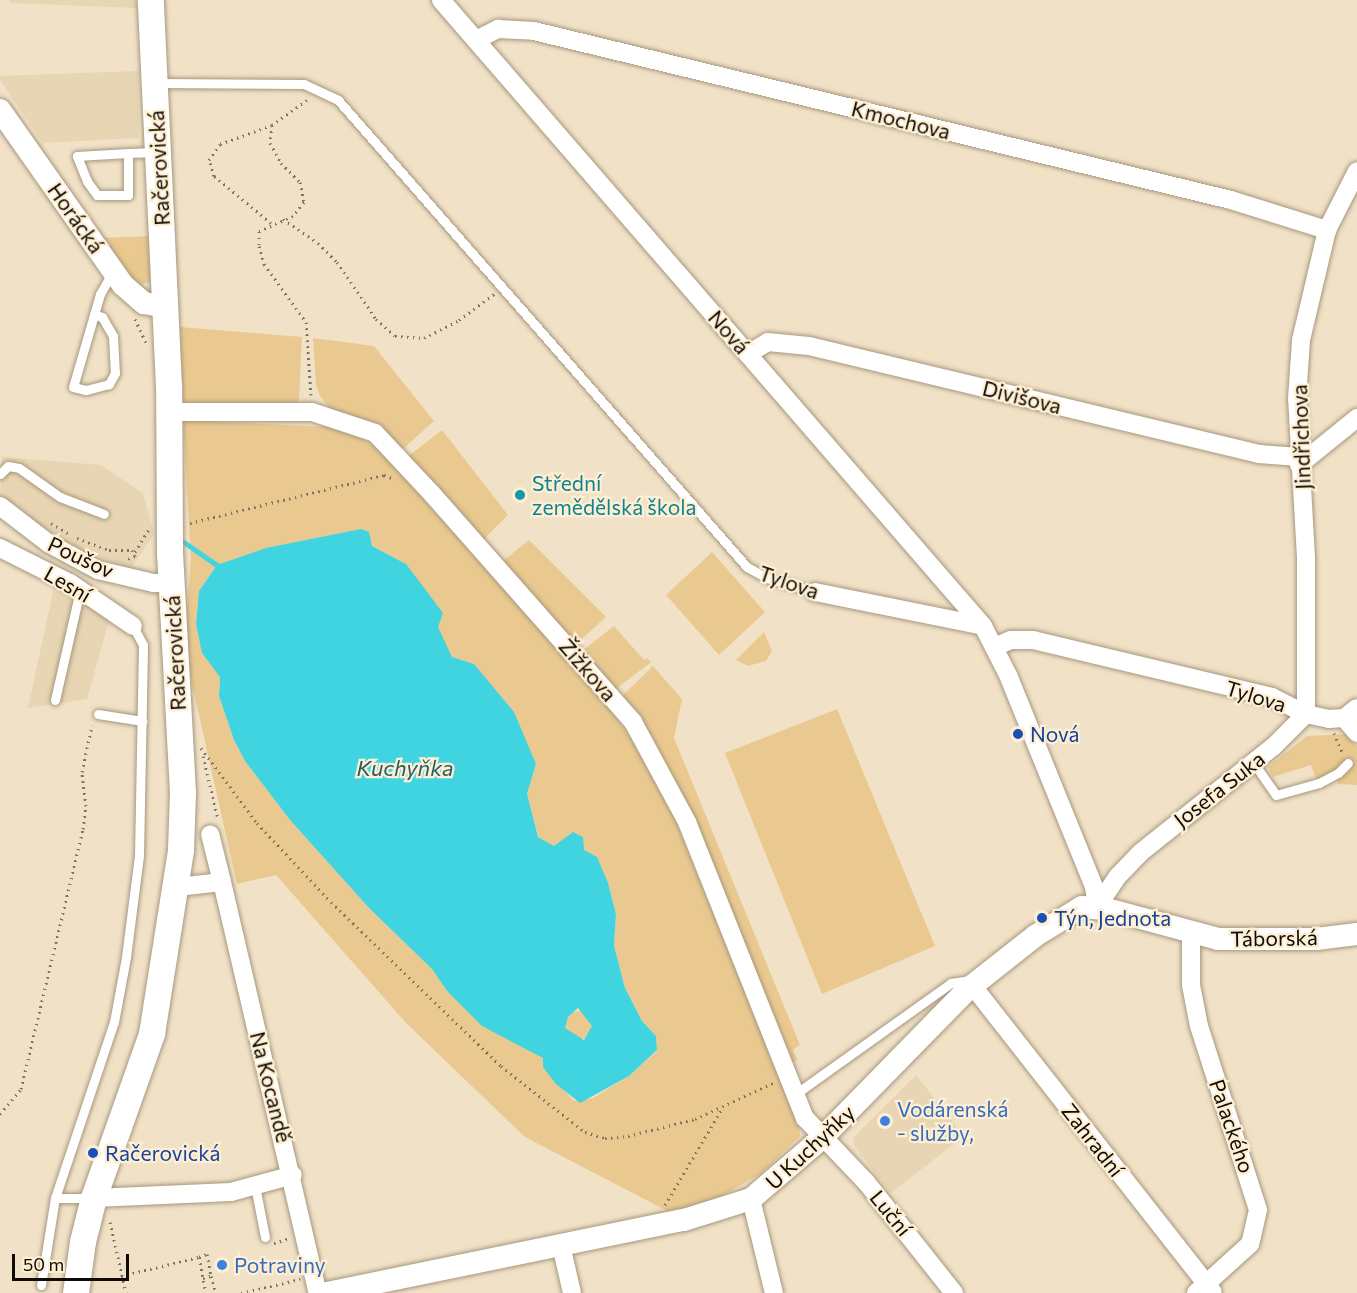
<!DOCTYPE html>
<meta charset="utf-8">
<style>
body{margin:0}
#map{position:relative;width:1357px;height:1293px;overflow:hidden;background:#f1e2c7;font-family:Commissioner,sans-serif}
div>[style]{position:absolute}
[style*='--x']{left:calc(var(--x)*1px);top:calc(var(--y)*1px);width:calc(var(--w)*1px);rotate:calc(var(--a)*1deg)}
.built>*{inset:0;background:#e8d5b3}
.green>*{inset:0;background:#eac990}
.round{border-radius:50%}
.water>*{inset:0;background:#40d4e1}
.stream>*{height:4.5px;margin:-2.25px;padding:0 2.25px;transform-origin:2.25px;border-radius:2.25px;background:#40d4e1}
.path>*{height:3px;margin-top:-1.5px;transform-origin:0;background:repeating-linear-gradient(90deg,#7e7463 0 1.5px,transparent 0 6px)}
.roads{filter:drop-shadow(0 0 2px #a6977e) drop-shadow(0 0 2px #a6977e)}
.service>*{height:9px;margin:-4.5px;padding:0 4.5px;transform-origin:4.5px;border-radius:4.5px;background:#fff}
.minor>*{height:18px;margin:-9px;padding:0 9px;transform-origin:9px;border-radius:9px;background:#fff}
.tertiary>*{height:22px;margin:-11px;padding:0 11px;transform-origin:11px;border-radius:11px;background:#fff}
.secondary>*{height:26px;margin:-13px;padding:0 13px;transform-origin:13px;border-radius:13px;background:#fff}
.dots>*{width:16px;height:16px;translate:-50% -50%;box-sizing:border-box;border:3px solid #feefd4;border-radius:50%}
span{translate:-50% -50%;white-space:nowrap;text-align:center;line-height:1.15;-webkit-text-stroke:4.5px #feefd4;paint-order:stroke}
.street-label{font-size:21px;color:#100b04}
.culture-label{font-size:21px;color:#0d838f}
.left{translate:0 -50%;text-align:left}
.transit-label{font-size:21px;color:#164399}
.shop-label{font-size:21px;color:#366cbe}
.water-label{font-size:22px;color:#245f64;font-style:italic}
.scale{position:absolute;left:12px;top:1254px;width:117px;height:27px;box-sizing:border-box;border:3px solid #100b04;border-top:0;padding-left:8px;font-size:18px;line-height:21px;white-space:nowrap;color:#100b04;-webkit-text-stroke:4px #feefd4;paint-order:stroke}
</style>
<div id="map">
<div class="built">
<i style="clip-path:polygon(10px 0,136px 0,136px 8px,10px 3px)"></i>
<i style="clip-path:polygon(138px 71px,139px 138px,43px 143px,0 80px,0 76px)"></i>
<i style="clip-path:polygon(2px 457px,101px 465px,143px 493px,154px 534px,131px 568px,87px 553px,19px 512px,0 496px)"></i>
<i style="clip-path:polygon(55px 583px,110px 617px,87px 699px,28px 708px)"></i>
<i style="clip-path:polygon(916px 1075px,964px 1136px,891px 1193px,855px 1147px,853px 1138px)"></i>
</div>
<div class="green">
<i style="clip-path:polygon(152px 236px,154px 280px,135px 287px,99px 238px)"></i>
<i style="clip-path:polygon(180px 327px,302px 337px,299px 400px,292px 408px,183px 404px)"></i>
<i style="clip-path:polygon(313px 338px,374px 346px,434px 421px,404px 448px,399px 449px,332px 411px,320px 396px,316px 385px)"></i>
<i style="clip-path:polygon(evenodd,183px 420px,328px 427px,350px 433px,377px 447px,610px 709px,633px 741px,674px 817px,799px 1125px,800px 1136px,762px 1173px,713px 1201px,673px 1214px,525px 1137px,406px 1023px,276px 875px,237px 884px,184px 648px,191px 559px,183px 420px,369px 533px,372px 546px,406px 564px,452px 657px,474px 664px,536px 764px,527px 794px,538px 837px,608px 883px,616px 914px,614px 946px,625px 988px,642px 1021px,656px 1036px,657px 1051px,629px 1076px,593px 1098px,574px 1101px,543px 1067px,543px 1058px,447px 991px,432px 969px,369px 908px,290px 820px,245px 761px,234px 740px,219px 696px,220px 677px,196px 624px,199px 591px,217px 565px,369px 533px)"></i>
<i style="clip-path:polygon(442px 430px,508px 515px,483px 540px,409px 460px,410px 455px)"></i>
<i style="clip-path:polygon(529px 540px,606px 617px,576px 644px,503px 561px)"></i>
<i style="clip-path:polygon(712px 552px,765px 612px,719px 655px,666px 595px)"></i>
<i style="clip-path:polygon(614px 626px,644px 660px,647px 658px,651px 662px,612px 692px,582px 651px)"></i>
<i style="clip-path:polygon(764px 632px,772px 651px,766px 661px,748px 666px,736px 660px)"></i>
<i style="clip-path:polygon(653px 666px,682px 699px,674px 738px,800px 1045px,793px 1050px,797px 1060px,793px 1062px,690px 809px,619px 699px)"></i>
<i style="clip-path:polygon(837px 709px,935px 946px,822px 994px,725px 753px)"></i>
<i style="clip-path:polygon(1347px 734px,1357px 746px,1357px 785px,1338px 784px,1337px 776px,1316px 779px,1311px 765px,1273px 777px,1268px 767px,1307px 736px)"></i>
<i class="round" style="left:565px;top:1011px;width:28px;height:28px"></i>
</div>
<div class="water">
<i style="clip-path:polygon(evenodd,361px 529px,369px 532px,372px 546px,406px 564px,443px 613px,438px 627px,452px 657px,474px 664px,514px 712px,536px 764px,527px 794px,538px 837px,554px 846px,573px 832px,583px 837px,584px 850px,597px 857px,608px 883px,616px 914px,614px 946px,625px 988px,642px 1021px,656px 1036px,657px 1050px,629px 1076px,580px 1103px,556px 1084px,543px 1067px,543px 1058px,482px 1026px,447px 991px,432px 969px,369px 908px,290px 820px,245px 761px,234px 740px,219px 696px,220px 677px,202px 653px,196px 624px,199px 591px,217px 565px,266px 548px,361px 529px,578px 1008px,592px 1026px,584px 1040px,565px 1028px,568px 1017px,578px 1008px)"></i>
</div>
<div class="stream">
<i style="--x:184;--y:542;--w:40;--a:34.9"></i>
</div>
<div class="path">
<i style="--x:307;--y:100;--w:43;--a:144.5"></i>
<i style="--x:272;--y:125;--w:18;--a:96"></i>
<i style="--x:270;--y:143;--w:23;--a:61"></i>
<i style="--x:281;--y:163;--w:27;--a:45"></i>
<i style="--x:300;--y:182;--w:20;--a:79"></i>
<i style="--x:304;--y:202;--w:18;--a:128"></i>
<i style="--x:293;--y:216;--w:37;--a:156"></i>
<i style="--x:259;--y:231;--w:15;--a:90"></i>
<i style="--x:259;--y:246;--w:19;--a:74"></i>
<i style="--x:264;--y:264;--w:72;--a:54.1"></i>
<i style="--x:306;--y:322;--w:73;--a:86.1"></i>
<i style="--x:283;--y:219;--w:42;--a:34.4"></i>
<i style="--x:318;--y:243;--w:27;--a:45"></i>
<i style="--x:337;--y:262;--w:69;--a:55.6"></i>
<i style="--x:376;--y:319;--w:25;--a:42"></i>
<i style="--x:395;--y:336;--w:29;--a:4"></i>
<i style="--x:424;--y:338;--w:39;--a:-27"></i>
<i style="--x:459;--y:320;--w:44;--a:-36.6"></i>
<i style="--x:271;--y:223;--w:74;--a:-140.5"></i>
<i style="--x:214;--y:176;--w:17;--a:-107"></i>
<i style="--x:209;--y:160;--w:19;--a:-55"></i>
<i style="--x:220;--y:144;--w:55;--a:-20.1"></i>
<i style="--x:135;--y:319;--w:26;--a:65"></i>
<i style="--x:51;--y:523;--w:23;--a:31"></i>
<i style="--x:190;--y:523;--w:200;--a:-13.9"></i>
<i style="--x:384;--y:475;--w:12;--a:20"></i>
<i style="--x:77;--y:538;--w:34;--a:21"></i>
<i style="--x:109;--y:550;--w:23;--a:0"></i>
<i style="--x:132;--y:550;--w:7;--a:63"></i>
<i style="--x:135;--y:556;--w:8;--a:157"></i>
<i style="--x:135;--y:552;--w:27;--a:-59"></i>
<i style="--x:1334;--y:733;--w:23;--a:67"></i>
<i style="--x:201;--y:748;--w:94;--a:53.3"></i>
<i style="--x:257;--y:823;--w:108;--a:46.9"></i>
<i style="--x:331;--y:902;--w:236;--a:44"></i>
<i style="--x:501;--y:1066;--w:107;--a:38.2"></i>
<i style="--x:585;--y:1132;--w:21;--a:17"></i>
<i style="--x:605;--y:1138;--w:23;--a:-5"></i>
<i style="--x:628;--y:1136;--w:69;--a:-14.2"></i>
<i style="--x:695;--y:1119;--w:88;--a:-24.8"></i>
<i style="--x:203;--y:756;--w:65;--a:76.6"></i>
<i style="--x:0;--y:1114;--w:33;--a:-50"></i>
<i style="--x:21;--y:1089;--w:267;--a:-76.6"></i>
<i style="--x:83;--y:829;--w:23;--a:-83"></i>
<i style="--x:86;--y:806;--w:34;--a:-97"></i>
<i style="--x:82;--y:772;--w:48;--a:-78"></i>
<i style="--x:665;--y:1205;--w:114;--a:-59.4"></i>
<i style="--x:110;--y:1222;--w:73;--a:77.3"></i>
<i style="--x:274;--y:1243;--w:14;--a:-17"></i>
<i style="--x:199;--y:1257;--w:9;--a:-21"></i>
<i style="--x:207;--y:1254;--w:22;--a:80"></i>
<i style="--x:121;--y:1276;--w:80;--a:-13.7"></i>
<i style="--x:199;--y:1257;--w:37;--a:79"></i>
<i style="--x:203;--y:1278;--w:8;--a:-14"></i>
<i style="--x:211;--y:1276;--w:18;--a:74"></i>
<i style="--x:241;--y:1293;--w:61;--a:-13.3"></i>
</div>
<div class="roads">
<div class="service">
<i style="--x:156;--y:83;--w:148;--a:0.4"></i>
<i style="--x:304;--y:84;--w:38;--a:25"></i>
<i style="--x:338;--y:100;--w:621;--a:48.79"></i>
<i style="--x:747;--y:567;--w:23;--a:29"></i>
<i style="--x:767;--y:578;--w:50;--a:16.3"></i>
<i style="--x:128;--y:153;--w:42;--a:90"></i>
<i style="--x:128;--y:195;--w:31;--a:180"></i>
<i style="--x:97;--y:195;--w:17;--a:-126"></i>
<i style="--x:87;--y:181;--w:27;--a:-112"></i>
<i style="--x:77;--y:156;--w:51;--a:-3.4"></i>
<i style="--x:128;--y:153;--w:28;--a:-2"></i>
<i style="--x:94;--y:314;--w:9;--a:21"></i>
<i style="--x:102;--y:317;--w:22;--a:60"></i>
<i style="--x:113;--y:336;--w:37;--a:87"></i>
<i style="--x:115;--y:373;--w:13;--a:119"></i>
<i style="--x:109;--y:384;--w:24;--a:165"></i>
<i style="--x:86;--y:390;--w:13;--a:-167"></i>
<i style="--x:73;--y:387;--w:97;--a:-73.8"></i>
<i style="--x:100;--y:294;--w:24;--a:-60"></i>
<i style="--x:0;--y:474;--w:11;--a:-45"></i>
<i style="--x:8;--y:466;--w:11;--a:10"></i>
<i style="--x:19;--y:468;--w:50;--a:35.3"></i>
<i style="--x:60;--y:497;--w:47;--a:21.1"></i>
<i style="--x:55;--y:700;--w:113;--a:-77.2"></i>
<i style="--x:98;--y:714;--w:45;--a:9"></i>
<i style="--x:1253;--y:762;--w:40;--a:55.1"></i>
<i style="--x:1276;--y:795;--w:45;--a:-15.6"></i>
<i style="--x:1319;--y:783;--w:21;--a:-28"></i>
<i style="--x:1338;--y:773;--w:14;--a:-45"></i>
<i style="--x:794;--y:1095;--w:193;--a:-35.5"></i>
<i style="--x:951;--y:983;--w:20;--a:-9"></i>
<i style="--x:255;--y:1186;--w:52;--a:78.9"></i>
<i style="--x:55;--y:1198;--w:186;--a:-71.5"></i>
<i style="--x:114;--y:1022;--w:66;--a:-79.5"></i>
<i style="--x:126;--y:957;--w:103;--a:-82.7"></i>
<i style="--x:139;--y:855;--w:210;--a:-88.9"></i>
<i style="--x:143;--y:645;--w:21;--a:-118"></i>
<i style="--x:41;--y:1285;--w:88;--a:-80.9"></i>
<i style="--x:55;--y:1198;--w:37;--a:0"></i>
</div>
<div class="minor">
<i style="--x:441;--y:0;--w:828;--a:49.11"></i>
<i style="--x:983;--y:626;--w:55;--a:63"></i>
<i style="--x:1008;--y:675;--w:229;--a:67.9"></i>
<i style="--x:1094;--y:887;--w:20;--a:81"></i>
<i style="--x:476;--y:40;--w:25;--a:-27"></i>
<i style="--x:498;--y:29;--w:36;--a:3"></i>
<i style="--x:534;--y:31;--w:717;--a:13.63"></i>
<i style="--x:1231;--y:200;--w:101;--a:17.4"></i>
<i style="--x:748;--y:354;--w:23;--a:-31"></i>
<i style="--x:768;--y:342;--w:41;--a:5.6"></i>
<i style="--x:809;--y:346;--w:463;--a:13.5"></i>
<i style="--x:1259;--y:454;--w:40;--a:4.3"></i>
<i style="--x:170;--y:412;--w:142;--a:0"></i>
<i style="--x:312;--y:412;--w:66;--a:18.4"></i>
<i style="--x:375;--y:433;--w:85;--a:46.9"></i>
<i style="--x:433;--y:495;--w:303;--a:48.6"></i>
<i style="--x:633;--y:722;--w:114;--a:61.6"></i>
<i style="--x:687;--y:822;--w:319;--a:68.3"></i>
<i style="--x:805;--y:1118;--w:88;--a:46.4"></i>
<i style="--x:866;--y:1182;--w:142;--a:51.6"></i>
<i style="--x:1299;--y:465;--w:75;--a:-39"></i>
<i style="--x:0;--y:506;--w:61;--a:37.6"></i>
<i style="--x:48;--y:543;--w:57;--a:28.4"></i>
<i style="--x:98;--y:570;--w:57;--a:13.3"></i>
<i style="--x:153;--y:583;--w:18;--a:0"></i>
<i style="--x:0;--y:548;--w:78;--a:26.6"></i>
<i style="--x:70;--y:583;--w:76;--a:34.3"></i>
<i style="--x:815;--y:592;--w:171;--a:11.4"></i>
<i style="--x:995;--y:647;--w:17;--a:-24"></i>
<i style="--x:1011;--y:640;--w:22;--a:0"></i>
<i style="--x:1033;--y:640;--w:246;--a:13.4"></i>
<i style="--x:1272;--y:697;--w:38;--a:27"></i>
<i style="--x:1306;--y:714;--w:24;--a:12"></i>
<i style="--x:1329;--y:719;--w:15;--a:-4"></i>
<i style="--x:1344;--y:718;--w:16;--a:-38"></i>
<i style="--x:1306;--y:714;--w:156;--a:-90"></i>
<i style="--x:1306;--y:558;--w:159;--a:-93.2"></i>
<i style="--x:1297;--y:399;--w:59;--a:-86.1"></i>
<i style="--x:1301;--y:340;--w:113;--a:-76.7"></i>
<i style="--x:1327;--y:230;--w:66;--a:-63"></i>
<i style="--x:1344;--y:718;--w:20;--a:49"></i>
<i style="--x:222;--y:882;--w:422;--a:76.9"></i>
<i style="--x:178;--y:887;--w:44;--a:-6.5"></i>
<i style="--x:222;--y:882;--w:49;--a:-104"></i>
<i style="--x:1097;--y:907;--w:37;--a:-56"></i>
<i style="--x:1118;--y:876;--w:32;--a:-46"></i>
<i style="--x:1140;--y:853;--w:171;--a:-38.6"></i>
<i style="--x:1274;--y:746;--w:45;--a:-45"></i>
<i style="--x:1191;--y:935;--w:50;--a:90"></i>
<i style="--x:1191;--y:985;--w:42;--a:79"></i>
<i style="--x:1199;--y:1026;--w:193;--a:72.2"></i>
<i style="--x:1258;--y:1210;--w:35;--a:103"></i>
<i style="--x:1250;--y:1244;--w:73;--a:137.8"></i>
<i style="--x:972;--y:985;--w:390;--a:51.9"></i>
<i style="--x:94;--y:1198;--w:137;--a:-2.5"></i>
<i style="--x:231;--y:1192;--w:64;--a:-15.3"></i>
<i style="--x:751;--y:1199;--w:97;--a:76.3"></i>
<i style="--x:561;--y:1245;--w:49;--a:77.1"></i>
</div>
<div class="tertiary">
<i style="--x:0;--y:110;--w:214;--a:54.9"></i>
<i style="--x:123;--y:285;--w:28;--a:41"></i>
<i style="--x:144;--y:303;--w:23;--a:10"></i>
<i style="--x:327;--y:1293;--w:364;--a:-11.6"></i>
<i style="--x:684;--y:1220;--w:70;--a:-17.4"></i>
<i style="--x:751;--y:1199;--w:95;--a:-40.7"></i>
<i style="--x:823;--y:1137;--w:207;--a:-45.6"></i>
<i style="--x:968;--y:989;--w:85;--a:-38.3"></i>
<i style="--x:1035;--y:936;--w:55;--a:-31.7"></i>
<i style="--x:1082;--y:907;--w:25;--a:5"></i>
<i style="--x:1107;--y:909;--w:115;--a:15.1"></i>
<i style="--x:1218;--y:939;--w:98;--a:0"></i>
<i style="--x:1316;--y:939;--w:41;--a:-7"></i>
</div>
<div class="secondary">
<i style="--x:76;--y:1293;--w:51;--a:-82.2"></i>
<i style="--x:83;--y:1242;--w:45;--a:-76"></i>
<i style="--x:94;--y:1198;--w:174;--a:-70.5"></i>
<i style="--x:152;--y:1034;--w:186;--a:-81"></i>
<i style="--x:181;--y:850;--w:57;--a:-88"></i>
<i style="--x:183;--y:793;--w:239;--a:-93.1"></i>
<i style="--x:170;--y:554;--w:167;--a:-90.3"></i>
<i style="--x:169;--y:387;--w:387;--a:-92.7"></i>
</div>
</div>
<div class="dots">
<i style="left:520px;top:495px;background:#0f9aa8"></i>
<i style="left:1018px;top:734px;background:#1a4fb4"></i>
<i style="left:1042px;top:918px;background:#1a4fb4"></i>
<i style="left:885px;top:1121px;background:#3f7fe0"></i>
<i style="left:93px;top:1153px;background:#1a4fb4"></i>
<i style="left:222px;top:1265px;background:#3f7fe0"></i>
</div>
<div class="street-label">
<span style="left:901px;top:120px;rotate:14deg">Kmochova</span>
<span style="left:159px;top:168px;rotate:-93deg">Račerovická</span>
<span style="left:76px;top:218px;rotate:55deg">Horácká</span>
<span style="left:729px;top:332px;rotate:49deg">Nová</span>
<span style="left:1022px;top:397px;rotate:14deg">Divišova</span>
<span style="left:1301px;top:437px;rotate:-92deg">Jindřichova</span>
<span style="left:81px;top:557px;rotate:25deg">Poušov</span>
<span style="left:789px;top:582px;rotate:19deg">Tylova</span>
<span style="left:68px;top:584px;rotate:30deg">Lesní</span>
<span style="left:175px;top:653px;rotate:-93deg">Račerovická</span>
<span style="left:588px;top:670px;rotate:49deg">Žižkova</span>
<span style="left:1256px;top:696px;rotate:17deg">Tylova</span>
<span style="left:1219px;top:789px;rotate:-38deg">Josefa Suka</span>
<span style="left:1274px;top:938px;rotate:-1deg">Táborská</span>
<span style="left:271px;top:1087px;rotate:76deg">Na Kocandě</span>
<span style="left:1232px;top:1126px;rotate:71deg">Palackého</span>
<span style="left:1093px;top:1140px;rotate:52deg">Zahradní</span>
<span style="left:810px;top:1147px;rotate:-43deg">U Kuchyňky</span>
<span style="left:891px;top:1213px;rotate:51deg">Luční</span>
</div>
<div class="culture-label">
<span class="left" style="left:532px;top:495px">Střední<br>zemědělská škola</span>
</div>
<div class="transit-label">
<span class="left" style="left:1030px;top:734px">Nová</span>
<span class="left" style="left:1054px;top:918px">Týn, Jednota</span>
<span class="left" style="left:105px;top:1153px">Račerovická</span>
</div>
<div class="shop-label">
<span class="left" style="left:897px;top:1121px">Vodárenská<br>- služby,</span>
<span class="left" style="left:234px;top:1265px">Potraviny</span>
</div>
<div class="water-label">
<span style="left:405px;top:768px">Kuchyňka</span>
</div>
<div class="scale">50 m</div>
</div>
